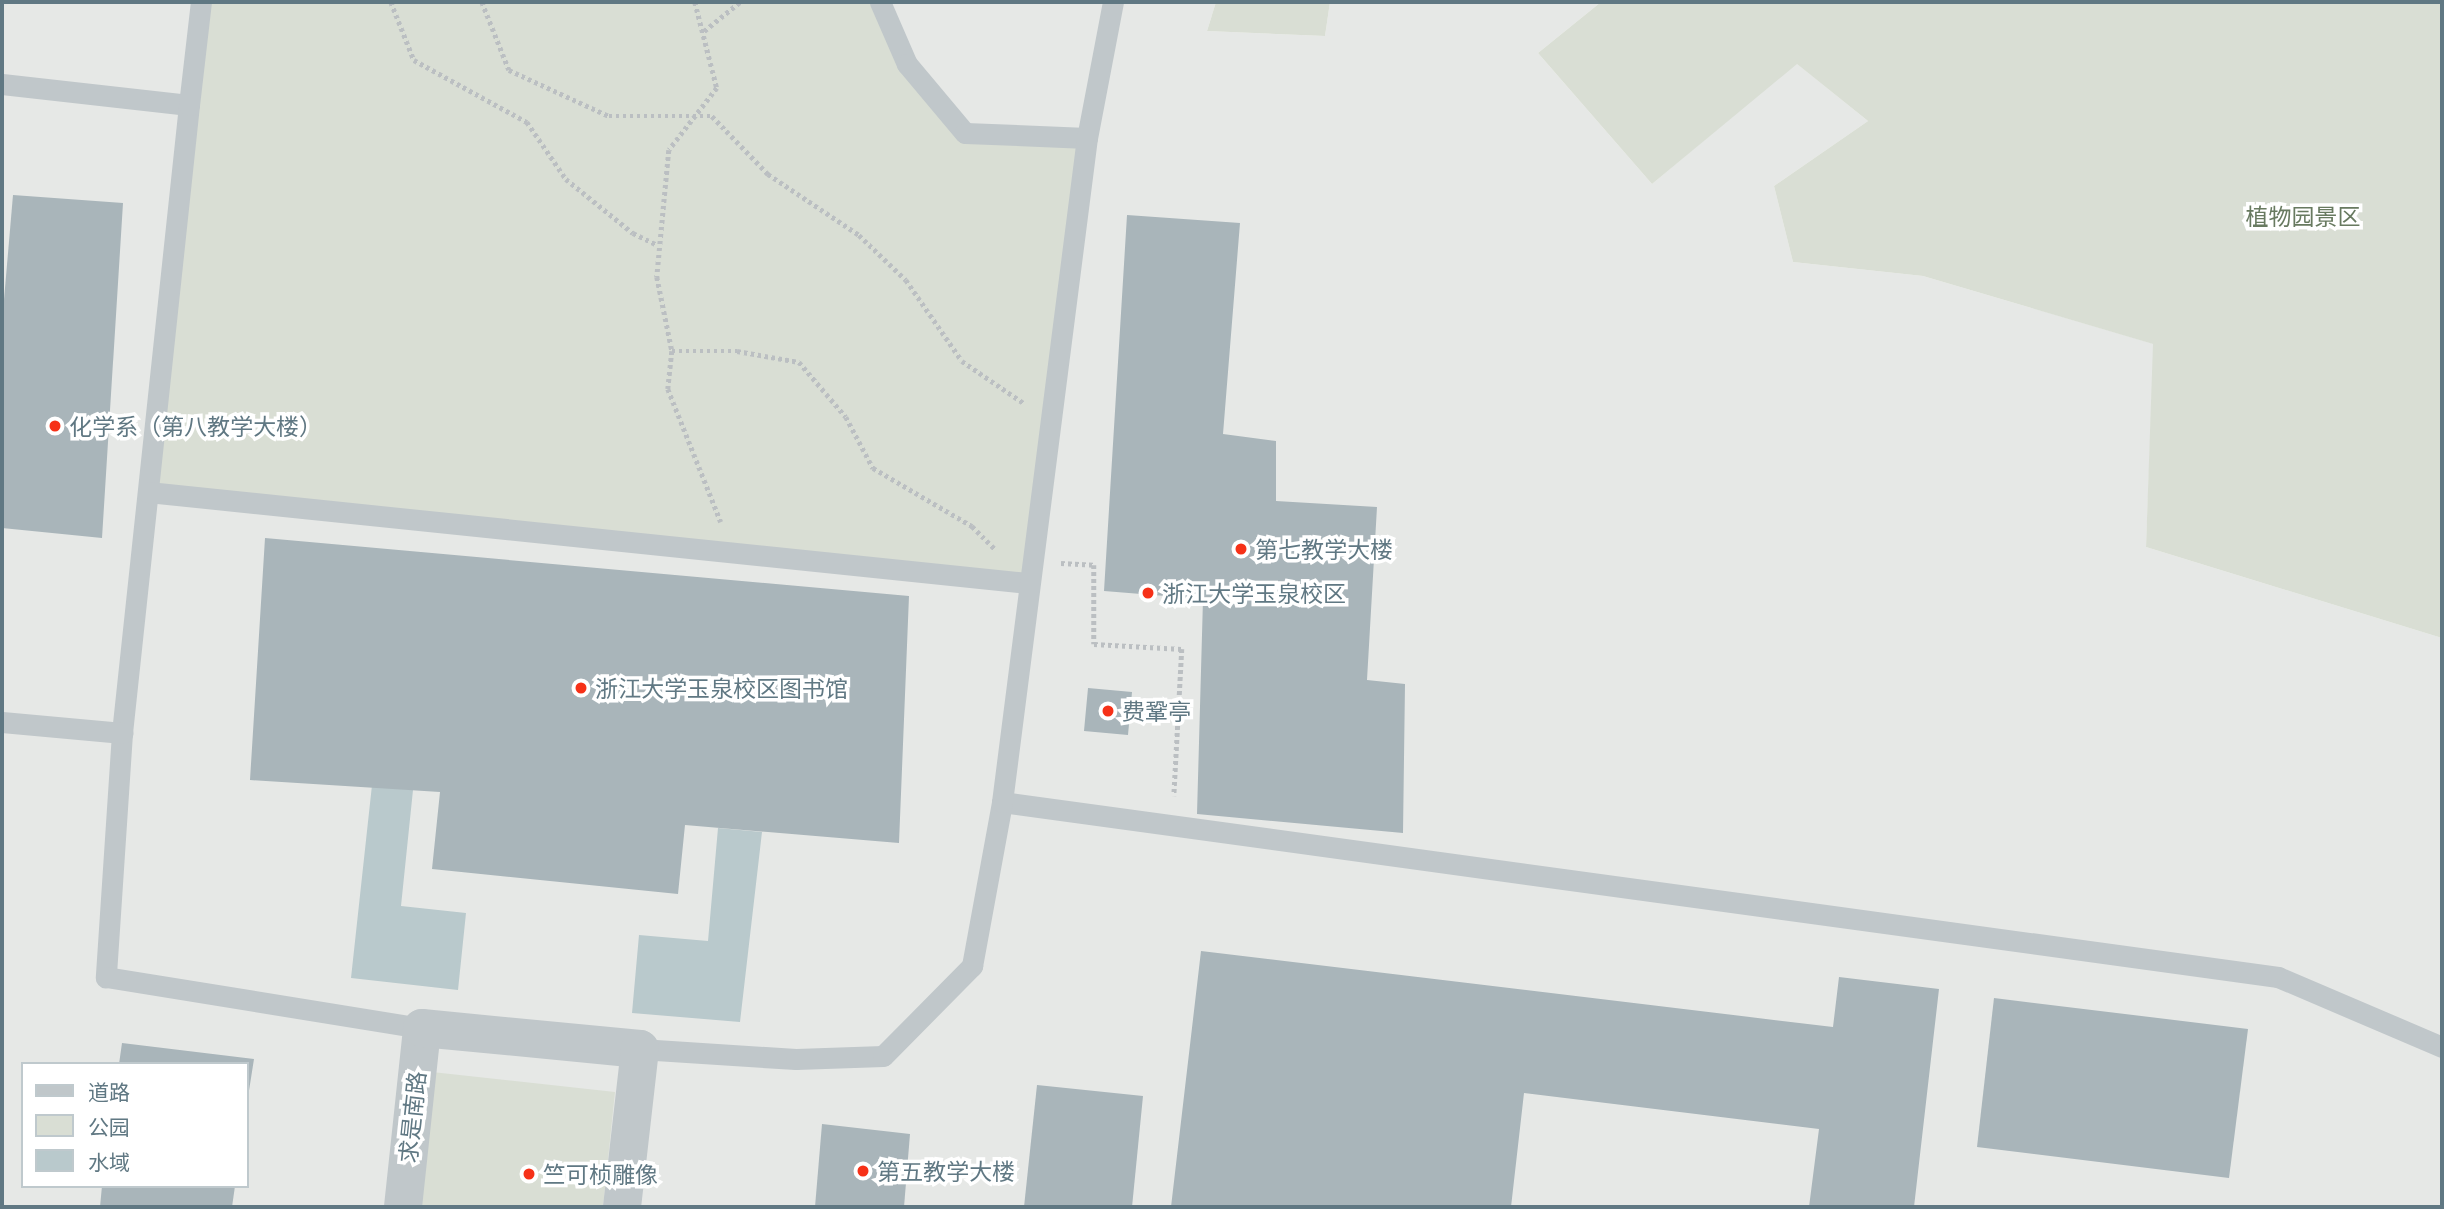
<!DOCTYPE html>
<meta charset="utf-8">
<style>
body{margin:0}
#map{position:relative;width:2444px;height:1209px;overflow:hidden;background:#f8f8f5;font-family:"IBM Plex Sans","Noto Sans SC",sans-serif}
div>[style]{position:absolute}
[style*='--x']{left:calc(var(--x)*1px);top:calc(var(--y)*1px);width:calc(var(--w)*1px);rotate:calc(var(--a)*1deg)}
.built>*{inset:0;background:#e6e8e6}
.green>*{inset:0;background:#d9ded4}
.water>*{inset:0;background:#b9c9cc}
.building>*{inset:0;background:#a9b5ba}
.path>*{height:4.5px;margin-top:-2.25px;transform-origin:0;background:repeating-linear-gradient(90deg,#bbbfc2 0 3.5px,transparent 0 7px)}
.service>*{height:21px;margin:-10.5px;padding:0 10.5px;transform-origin:10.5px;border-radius:10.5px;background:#c0c7ca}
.minor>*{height:38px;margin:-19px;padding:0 19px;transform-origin:19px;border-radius:19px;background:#c0c7ca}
.dots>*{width:19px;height:19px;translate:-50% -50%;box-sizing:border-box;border:4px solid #fff;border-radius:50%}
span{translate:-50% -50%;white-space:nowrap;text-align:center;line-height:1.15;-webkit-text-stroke:7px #fff;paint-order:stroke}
.park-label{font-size:23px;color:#687a60}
.poi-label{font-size:23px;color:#607883}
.left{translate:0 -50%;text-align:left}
.street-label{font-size:23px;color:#607883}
.frame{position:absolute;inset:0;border:4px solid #607883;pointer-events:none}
.legend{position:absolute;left:21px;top:1062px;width:228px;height:126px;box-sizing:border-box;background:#fff;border:2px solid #bfc9cd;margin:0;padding:9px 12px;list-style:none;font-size:21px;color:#607883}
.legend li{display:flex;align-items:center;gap:14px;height:35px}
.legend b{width:35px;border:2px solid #bfc9cd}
</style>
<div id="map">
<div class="built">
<i style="clip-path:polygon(evenodd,2px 2px,1216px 2px,1207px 31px,1325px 36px,1330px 2px,1601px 2px,1538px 53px,1652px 184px,1796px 63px,1868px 121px,1774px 186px,1793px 262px,1923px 276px,2154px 344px,2146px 547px,2442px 638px,2442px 1207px,2px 1207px,2px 2px,23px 1064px,247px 1064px,247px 1186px,23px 1186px,23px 1064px)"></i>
</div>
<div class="green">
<i style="clip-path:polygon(208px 2px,880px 2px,907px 64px,965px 133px,1087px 138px,1027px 583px,148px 492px)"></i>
<i style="clip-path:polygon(1216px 2px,1330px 2px,1325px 36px,1207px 31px)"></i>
<i style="clip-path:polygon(1601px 2px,2442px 2px,2442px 638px,2146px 547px,2153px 344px,1923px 276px,1793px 262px,1774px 186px,1868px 121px,1797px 64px,1652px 184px,1538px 53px)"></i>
<i style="clip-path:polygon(432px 1072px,615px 1092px,603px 1207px,418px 1207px)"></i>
</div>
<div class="water">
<i style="clip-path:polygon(372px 785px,413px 790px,401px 906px,466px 913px,458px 990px,351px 978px)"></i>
<i style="clip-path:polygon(718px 828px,762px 832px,740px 1022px,632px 1013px,639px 935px,708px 941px)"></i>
</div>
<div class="building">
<i style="clip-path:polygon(13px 195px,123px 203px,102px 538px,2px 528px,2px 323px)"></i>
<i style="clip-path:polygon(1127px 215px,1240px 223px,1223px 434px,1276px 441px,1276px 501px,1377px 507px,1367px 680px,1405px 684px,1403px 833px,1197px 814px,1203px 599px,1104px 591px)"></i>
<i style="clip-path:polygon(265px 538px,909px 596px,899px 843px,685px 825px,678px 894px,432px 869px,440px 792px,250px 780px)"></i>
<i style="clip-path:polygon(1088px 688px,1132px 692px,1128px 735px,1084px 731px)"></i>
<i style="clip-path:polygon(1201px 951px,1833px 1027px,1839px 977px,1939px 989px,1914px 1207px,1809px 1207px,1819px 1129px,1524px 1093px,1511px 1207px,1171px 1207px)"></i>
<i style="clip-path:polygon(1994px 998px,2248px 1029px,2229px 1178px,1977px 1147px)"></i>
<i style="clip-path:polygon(122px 1043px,254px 1059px,248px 1097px,247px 1064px,119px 1064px)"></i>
<i style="clip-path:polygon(1037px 1085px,1143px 1096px,1132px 1207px,1024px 1207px)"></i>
<i style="clip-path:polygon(822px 1124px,910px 1134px,904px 1207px,815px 1207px)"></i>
<i style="clip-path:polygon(102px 1186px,235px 1186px,232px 1207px,100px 1207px)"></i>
</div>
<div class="path">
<i style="--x:391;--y:2;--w:62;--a:68.4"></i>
<i style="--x:414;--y:60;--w:129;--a:28.8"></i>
<i style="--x:527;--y:122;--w:69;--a:55.6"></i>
<i style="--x:566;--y:179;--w:86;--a:38.9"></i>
<i style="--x:633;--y:233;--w:25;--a:26"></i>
<i style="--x:482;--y:2;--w:73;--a:68.3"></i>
<i style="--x:509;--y:70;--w:110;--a:24.7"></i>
<i style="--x:609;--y:116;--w:103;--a:0"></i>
<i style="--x:712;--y:116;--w:81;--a:46"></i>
<i style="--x:768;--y:174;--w:110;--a:33.8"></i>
<i style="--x:859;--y:235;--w:65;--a:43.8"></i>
<i style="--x:906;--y:280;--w:98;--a:55.3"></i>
<i style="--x:962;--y:361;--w:76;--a:34.3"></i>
<i style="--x:695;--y:2;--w:89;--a:75.7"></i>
<i style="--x:717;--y:88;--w:78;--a:127.7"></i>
<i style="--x:669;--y:150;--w:128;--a:95.4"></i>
<i style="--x:657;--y:277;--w:76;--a:78.5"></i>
<i style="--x:672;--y:351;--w:38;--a:96"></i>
<i style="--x:668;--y:389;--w:143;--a:68.3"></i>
<i style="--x:704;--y:31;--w:46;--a:-38.9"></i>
<i style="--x:672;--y:351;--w:65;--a:0"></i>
<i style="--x:737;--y:351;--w:63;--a:10.1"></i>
<i style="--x:799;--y:362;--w:72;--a:49.5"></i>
<i style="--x:846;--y:417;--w:58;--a:62.1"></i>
<i style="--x:873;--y:468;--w:115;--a:30.4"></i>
<i style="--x:972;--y:526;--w:33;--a:45"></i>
<i style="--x:1061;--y:563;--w:33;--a:3"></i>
<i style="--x:1094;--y:565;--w:79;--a:90"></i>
<i style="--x:1094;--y:644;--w:88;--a:3.3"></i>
<i style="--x:1182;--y:649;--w:147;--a:93.1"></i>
</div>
<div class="service">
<i style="--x:880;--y:2;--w:68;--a:66.5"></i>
<i style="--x:907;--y:64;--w:90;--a:50"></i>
<i style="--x:965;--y:133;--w:122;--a:2.3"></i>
<i style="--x:2;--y:84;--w:188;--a:6.4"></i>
<i style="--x:189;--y:105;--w:632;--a:96.09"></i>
<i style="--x:122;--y:733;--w:245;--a:93.8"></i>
<i style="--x:106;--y:977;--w:320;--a:9.2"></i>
<i style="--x:189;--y:105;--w:104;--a:-83.4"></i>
<i style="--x:148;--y:492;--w:884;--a:5.91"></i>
<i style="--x:2;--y:722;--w:121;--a:5.2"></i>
<i style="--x:1002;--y:802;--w:1288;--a:7.81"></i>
<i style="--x:2278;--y:977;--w:178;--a:23.1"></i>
<i style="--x:640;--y:1049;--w:156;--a:3.7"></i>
<i style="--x:796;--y:1059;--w:87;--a:-2"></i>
<i style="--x:883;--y:1056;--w:127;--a:-45.3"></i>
<i style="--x:972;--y:966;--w:167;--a:-79.6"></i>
<i style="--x:1002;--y:802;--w:669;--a:-82.71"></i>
<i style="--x:1087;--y:138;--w:138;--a:-79.2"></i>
</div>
<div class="minor">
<i style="--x:403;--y:1207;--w:180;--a:-83.9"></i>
<i style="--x:422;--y:1028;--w:219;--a:5.5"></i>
<i style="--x:640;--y:1049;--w:159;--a:96.5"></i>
</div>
<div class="dots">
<i style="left:55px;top:426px;background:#f63118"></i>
<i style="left:1241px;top:549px;background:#f63118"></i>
<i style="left:1148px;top:593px;background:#f63118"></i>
<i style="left:581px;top:688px;background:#f63118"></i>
<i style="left:1108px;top:711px;background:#f63118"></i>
<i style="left:863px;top:1171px;background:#f63118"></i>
<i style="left:529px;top:1174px;background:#f63118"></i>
</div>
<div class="park-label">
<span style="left:2303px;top:216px">植物园景区</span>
</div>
<div class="poi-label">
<span class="left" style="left:69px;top:426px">化学系（第八教学大楼）</span>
<span class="left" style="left:1255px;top:549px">第七教学大楼</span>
<span class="left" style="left:1162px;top:593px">浙江大学玉泉校区</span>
<span class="left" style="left:595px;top:688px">浙江大学玉泉校区图书馆</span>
<span class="left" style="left:1122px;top:711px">费鞏亭</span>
<span class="left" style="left:877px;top:1171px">第五教学大楼</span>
<span class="left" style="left:543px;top:1174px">竺可桢雕像</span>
</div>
<div class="street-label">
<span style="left:412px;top:1117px;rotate:-84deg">求是南路</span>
</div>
<div class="frame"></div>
<ul class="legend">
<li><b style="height:9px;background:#c0c7ca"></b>道路</li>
<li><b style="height:19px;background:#d9ded4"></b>公园</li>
<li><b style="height:19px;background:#b9c9cc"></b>水域</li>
</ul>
</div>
